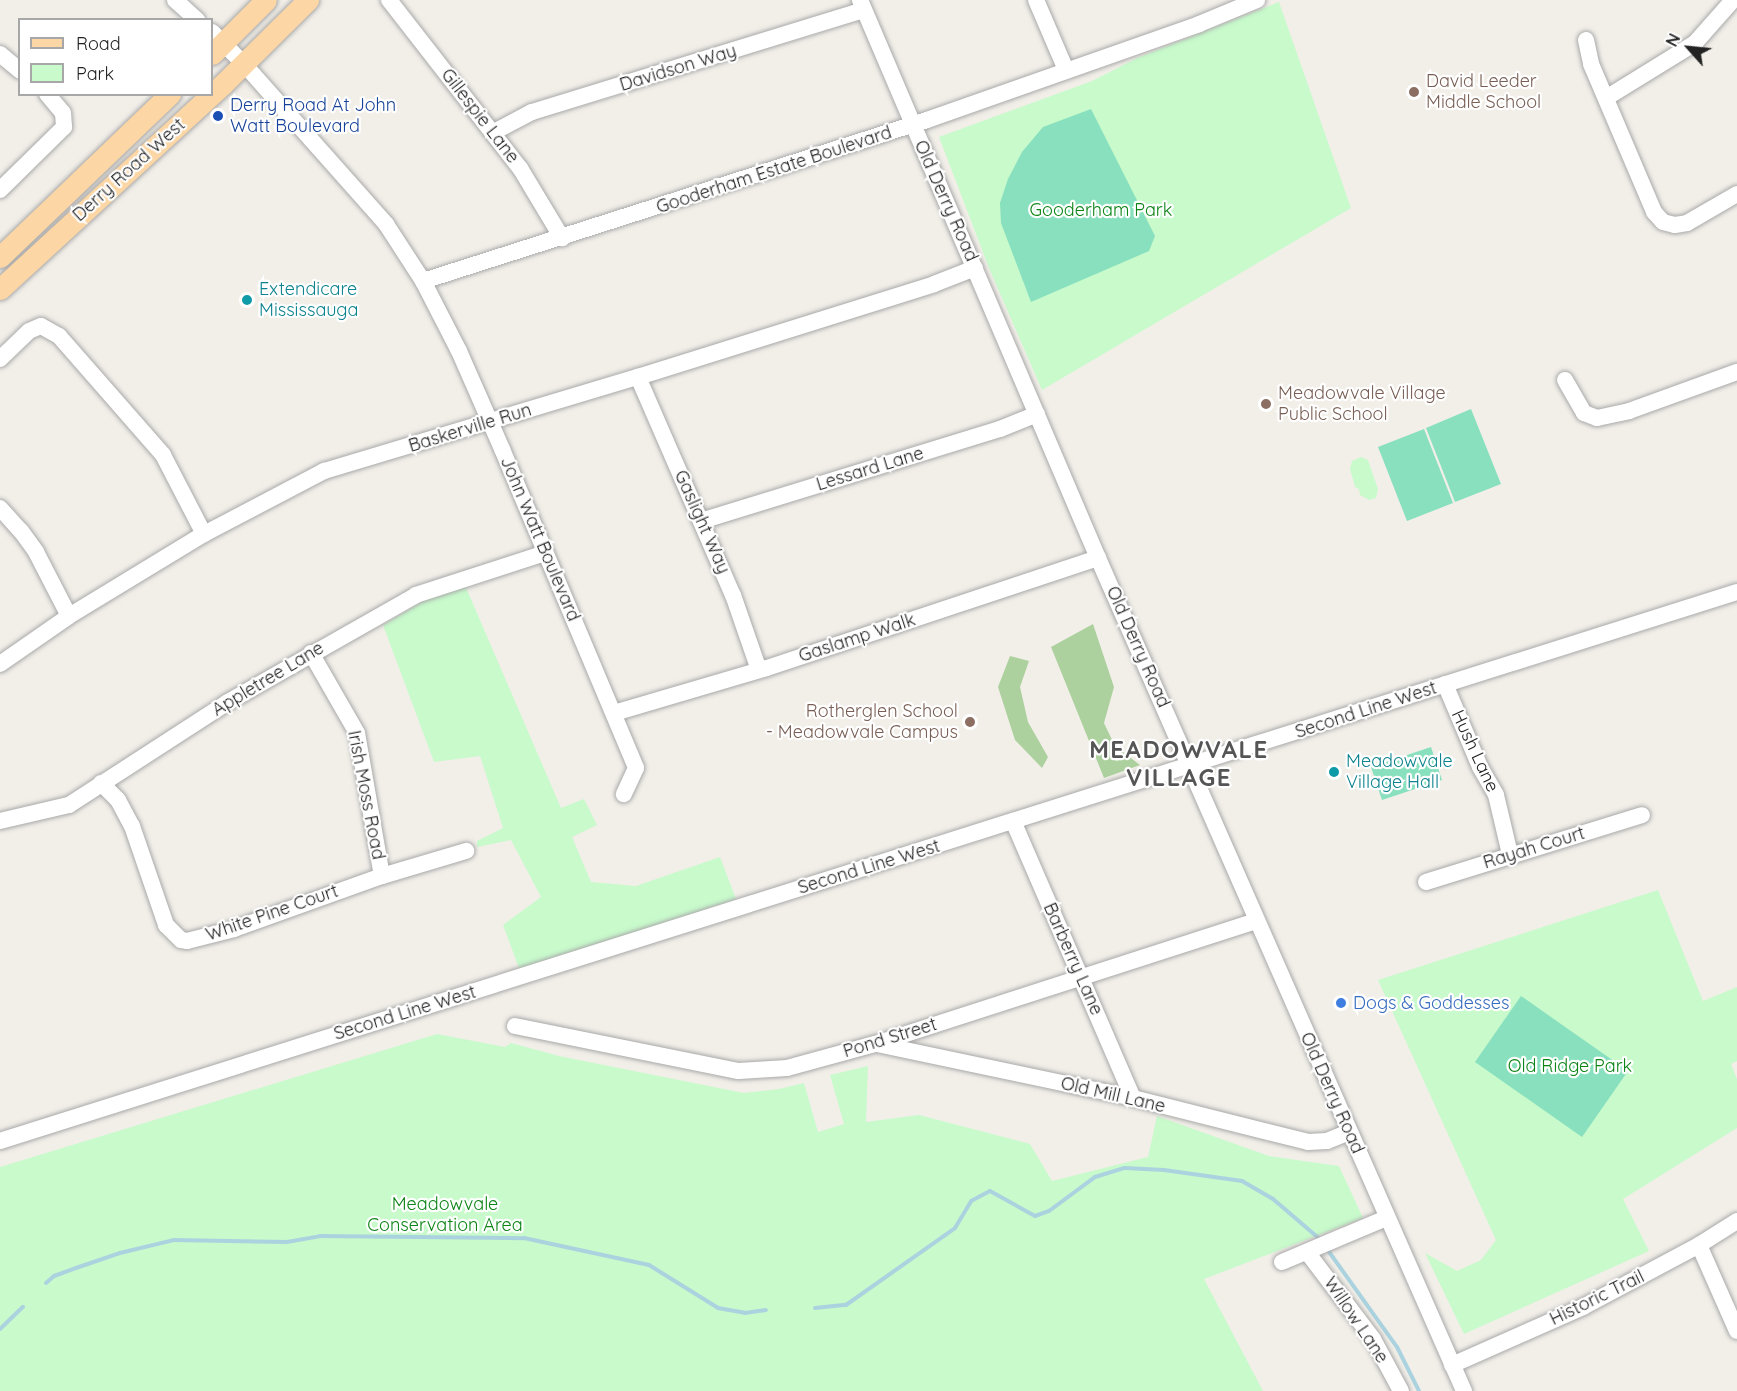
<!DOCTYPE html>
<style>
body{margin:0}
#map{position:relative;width:1737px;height:1391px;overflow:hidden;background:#f2efe9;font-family:Quicksand,sans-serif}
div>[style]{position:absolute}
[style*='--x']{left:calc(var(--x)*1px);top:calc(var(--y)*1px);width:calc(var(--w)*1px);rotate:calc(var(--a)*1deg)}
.forest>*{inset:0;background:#add19e}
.park>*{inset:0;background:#c8facc}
.pitch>*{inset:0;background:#88e0be}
.stream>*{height:4px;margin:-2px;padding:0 2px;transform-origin:2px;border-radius:2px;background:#aad3df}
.roads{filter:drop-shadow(0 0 2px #a9a9a9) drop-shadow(0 0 2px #a9a9a9)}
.minor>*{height:16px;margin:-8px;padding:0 8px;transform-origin:8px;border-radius:8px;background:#fff}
.major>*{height:21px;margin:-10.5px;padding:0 10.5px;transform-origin:10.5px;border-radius:10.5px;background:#fcd6a4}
.dots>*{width:16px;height:16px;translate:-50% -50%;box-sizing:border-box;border:3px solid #fff;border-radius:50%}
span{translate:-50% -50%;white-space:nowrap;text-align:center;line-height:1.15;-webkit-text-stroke:4.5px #fff;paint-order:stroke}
.street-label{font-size:18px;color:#222}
.education-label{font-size:18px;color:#785e54}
.left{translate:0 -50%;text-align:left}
.right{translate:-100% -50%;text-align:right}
.transit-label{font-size:18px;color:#164399}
.park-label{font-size:18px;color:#0c8416}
.culture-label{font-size:18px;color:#0d838f}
.shop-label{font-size:18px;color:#366cbe}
.district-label{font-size:24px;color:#555;font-weight:700;letter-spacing:1.5px}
.legend{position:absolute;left:18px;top:18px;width:195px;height:78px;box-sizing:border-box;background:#fff;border:2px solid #a7a7a7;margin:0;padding:8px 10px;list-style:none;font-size:18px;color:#222}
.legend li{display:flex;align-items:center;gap:12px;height:30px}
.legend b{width:30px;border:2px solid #a7a7a7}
.north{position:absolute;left:1659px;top:18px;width:60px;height:60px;-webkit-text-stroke:4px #fff;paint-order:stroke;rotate:297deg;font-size:16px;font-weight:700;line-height:24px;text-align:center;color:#222}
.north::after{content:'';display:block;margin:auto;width:21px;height:27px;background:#222;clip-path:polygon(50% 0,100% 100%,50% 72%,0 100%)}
</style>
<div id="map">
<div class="forest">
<i style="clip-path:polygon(1093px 624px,1114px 687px,1104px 723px,1115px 746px,1140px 765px,1104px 778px,1051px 647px)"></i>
<i style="clip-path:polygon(1010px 656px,1029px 661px,1020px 687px,1028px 722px,1048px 757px,1042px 768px,1015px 740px,998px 687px)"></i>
</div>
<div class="park">
<i style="clip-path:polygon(1279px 2px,1351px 208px,1042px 390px,989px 268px,939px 137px,1092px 81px,1137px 58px)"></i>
<i style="clip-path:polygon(1361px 457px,1368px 460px,1378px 489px,1376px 498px,1369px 500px,1360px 495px,1359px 489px,1355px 487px,1350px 469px,1352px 461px)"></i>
<i style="clip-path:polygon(464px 583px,561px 808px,584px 799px,597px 825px,572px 837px,591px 882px,636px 886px,720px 857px,736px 899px,520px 971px,503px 925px,541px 897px,511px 840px,477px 847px,477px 841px,503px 828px,480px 756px,434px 762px,383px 625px,430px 597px)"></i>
<i style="clip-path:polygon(1658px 890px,1703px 1001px,1737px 987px,1737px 1061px,1731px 1064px,1737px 1079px,1737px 1128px,1623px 1199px,1649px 1251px,1464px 1334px,1425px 1253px,1457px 1271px,1481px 1260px,1496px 1240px,1378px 980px)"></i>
<i style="clip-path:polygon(437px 1034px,505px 1047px,511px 1043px,559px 1056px,744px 1093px,779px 1089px,804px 1083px,818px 1132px,844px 1124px,830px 1075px,868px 1066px,866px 1122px,919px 1115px,1030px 1144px,1052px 1181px,1148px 1157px,1157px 1116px,1269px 1156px,1339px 1166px,1363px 1218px,1204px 1279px,1263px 1391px,0 1391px,0 1167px)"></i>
</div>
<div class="pitch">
<i style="clip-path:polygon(1091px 109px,1155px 236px,1149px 251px,1031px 302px,1001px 223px,1000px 203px,1008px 179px,1022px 152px,1043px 127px)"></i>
<i style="clip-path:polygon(1471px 409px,1501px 484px,1455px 502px,1426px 428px)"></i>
<i style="clip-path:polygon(1424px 429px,1453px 503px,1407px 521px,1378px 447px)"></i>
<i style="clip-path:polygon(1431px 747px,1442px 780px,1382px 800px,1371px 767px)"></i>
<i style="clip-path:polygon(1521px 996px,1628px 1071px,1582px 1137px,1475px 1062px)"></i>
</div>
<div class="stream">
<i style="--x:1327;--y:1249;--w:120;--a:54.5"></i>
<i style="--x:1397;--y:1347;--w:49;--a:63.4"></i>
<i style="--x:46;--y:1283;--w:11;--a:-41"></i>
<i style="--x:54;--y:1276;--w:23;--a:-20"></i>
<i style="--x:76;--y:1268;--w:46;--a:-18.8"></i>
<i style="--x:120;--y:1253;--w:56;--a:-13.5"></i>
<i style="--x:174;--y:1240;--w:113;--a:1"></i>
<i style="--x:287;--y:1242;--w:34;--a:-10"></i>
<i style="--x:320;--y:1236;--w:204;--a:0.6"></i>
<i style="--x:524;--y:1238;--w:128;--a:12.2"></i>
<i style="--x:649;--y:1265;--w:81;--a:31.9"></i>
<i style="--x:718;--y:1308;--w:27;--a:10"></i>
<i style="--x:745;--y:1313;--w:21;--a:-8"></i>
<i style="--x:815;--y:1308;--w:31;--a:-6"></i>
<i style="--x:846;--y:1305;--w:133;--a:-35.2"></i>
<i style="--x:955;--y:1228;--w:31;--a:-59"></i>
<i style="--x:971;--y:1201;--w:21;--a:-28"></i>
<i style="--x:990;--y:1191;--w:51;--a:29.1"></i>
<i style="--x:1035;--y:1216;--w:15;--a:-20"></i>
<i style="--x:1049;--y:1211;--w:57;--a:-36.5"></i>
<i style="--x:1095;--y:1177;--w:31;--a:-17"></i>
<i style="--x:1125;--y:1168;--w:39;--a:3"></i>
<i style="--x:1164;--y:1170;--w:79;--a:8"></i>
<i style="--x:1242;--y:1181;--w:36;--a:30"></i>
<i style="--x:1273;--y:1199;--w:63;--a:40.5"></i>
<i style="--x:0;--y:1329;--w:32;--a:-44"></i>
</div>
<div class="roads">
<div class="minor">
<i style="--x:175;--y:0;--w:30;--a:42"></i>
<i style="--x:389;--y:0;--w:213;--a:52.1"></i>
<i style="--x:520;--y:168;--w:82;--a:59"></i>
<i style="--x:860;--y:0;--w:607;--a:66.9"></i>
<i style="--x:1098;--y:558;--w:910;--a:66.28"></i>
<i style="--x:1036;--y:0;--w:76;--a:66.8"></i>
<i style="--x:212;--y:32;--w:45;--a:45"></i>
<i style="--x:244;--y:64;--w:214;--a:48.4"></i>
<i style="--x:386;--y:224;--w:68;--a:57"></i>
<i style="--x:423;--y:281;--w:79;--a:62.8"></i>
<i style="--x:459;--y:351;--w:107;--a:66.3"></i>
<i style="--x:502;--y:449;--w:346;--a:67.2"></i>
<i style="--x:636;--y:768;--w:29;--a:115"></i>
<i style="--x:1586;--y:40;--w:25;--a:78"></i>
<i style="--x:1591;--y:64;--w:161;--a:66.9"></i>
<i style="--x:1654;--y:212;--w:13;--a:48"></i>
<i style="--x:1663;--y:222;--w:12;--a:14"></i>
<i style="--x:1675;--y:225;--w:12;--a:-9"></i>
<i style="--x:1687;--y:223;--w:58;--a:-30.1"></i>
<i style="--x:0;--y:54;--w:26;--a:40"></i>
<i style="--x:1606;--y:98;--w:105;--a:-31.7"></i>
<i style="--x:1695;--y:43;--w:57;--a:-48.5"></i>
<i style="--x:494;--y:132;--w:43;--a:-27.8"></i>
<i style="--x:532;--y:112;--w:347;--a:-17.1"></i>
<i style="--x:0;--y:190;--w:90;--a:-44.5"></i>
<i style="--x:64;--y:127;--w:14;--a:-94"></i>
<i style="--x:63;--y:113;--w:25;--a:-130"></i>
<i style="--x:423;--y:281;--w:529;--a:-17.72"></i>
<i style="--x:927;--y:120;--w:288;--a:-19.4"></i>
<i style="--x:1199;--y:24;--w:63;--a:-22.5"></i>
<i style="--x:0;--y:359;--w:40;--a:-44"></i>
<i style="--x:29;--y:331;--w:13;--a:-23"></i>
<i style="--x:41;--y:326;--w:21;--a:29"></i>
<i style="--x:59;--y:336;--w:158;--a:48.8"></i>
<i style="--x:163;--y:455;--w:89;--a:62.6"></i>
<i style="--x:638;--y:377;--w:238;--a:66.5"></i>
<i style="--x:733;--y:595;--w:79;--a:70.9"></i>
<i style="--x:1565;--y:380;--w:38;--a:60"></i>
<i style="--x:1584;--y:413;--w:14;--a:21"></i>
<i style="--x:1597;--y:418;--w:33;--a:-12"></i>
<i style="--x:1629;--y:411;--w:115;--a:-19.9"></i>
<i style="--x:0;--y:508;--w:31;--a:48"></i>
<i style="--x:21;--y:531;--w:26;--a:54"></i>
<i style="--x:36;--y:552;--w:72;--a:62.7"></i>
<i style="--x:701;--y:521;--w:313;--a:-17.1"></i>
<i style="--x:1000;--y:429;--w:40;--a:-22"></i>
<i style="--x:311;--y:653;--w:92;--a:60.1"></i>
<i style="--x:357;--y:733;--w:145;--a:80.1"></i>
<i style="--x:0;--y:664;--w:84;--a:-34.8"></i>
<i style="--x:69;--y:616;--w:158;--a:-31.3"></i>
<i style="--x:204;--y:534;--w:136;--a:-27.7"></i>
<i style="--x:324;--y:471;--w:328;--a:-16.7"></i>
<i style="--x:638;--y:377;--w:310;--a:-17.4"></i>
<i style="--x:934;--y:284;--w:44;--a:-21.3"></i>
<i style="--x:1445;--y:684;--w:90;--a:67.1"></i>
<i style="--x:1480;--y:767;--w:32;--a:60"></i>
<i style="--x:1496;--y:795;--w:61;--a:76.7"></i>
<i style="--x:614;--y:713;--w:159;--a:-16.4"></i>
<i style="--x:767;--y:668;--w:349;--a:-18.4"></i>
<i style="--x:101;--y:783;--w:24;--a:45"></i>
<i style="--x:118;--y:800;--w:30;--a:62"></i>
<i style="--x:132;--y:826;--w:105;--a:71"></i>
<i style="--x:166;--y:925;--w:21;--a:45"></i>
<i style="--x:181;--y:940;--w:6;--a:9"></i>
<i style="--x:187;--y:941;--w:49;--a:-14.3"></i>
<i style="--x:234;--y:929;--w:157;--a:-19.7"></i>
<i style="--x:382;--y:876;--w:88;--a:-16.6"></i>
<i style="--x:0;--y:821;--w:71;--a:-13.1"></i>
<i style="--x:69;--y:805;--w:189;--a:-32.9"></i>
<i style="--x:228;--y:702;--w:216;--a:-29.6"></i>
<i style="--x:416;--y:595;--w:136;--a:-18"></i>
<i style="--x:1013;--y:821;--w:302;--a:66.6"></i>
<i style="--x:1426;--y:882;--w:226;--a:-17.2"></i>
<i style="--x:515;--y:1026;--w:228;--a:11.4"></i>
<i style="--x:739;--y:1071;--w:48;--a:-3.6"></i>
<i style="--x:787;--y:1068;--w:91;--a:-15.3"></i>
<i style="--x:875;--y:1044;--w:400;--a:-17.9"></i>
<i style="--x:877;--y:1044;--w:262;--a:11.9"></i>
<i style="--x:1133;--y:1098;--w:180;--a:14.1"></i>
<i style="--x:1308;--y:1142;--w:19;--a:-3"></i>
<i style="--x:1327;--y:1141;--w:24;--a:-22"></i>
<i style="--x:0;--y:1141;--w:1822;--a:-17.54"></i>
<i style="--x:1699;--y:1245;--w:94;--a:66.2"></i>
<i style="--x:1307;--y:1252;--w:109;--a:52.8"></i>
<i style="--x:1373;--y:1339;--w:59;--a:61.7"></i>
<i style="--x:1282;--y:1262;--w:113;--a:-22.9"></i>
<i style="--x:1452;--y:1365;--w:143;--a:-23.9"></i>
<i style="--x:1583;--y:1307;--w:132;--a:-28.1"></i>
<i style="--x:1699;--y:1245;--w:45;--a:-32.3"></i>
</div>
<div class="major">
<i style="--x:212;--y:54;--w:76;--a:-45"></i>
<i style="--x:0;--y:257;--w:236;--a:-43.8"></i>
<i style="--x:0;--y:289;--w:303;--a:-42.6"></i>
<i style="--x:223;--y:84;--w:120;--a:-44.7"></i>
</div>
</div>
<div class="dots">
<i style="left:1414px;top:92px;background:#8d6e63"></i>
<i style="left:218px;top:116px;background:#1a4fb4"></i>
<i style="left:247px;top:300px;background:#0f9aa8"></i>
<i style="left:1266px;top:404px;background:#8d6e63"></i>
<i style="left:970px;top:722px;background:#8d6e63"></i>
<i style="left:1334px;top:772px;background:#0f9aa8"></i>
<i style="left:1341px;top:1003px;background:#3f7fe0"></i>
</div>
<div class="street-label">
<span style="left:678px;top:68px;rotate:-17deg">Davidson Way</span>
<span style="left:480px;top:116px;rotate:52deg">Gillespie Lane</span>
<span style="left:129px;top:170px;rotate:-42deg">Derry Road West</span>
<span style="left:774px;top:170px;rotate:-18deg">Gooderham Estate Boulevard</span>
<span style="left:946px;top:201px;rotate:66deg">Old Derry Road</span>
<span style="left:470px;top:428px;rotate:-17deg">Baskerville Run</span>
<span style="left:870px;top:469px;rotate:-17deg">Lessard Lane</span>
<span style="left:702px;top:522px;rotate:66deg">Gaslight Way</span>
<span style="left:540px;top:539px;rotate:67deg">John Watt Boulevard</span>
<span style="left:857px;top:638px;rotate:-18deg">Gaslamp Walk</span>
<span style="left:1138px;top:647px;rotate:66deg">Old Derry Road</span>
<span style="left:268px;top:679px;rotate:-31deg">Appletree Lane</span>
<span style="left:1366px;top:710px;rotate:-18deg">Second Line West</span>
<span style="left:1475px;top:751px;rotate:65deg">Hush Lane</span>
<span style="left:366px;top:795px;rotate:79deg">Irish Moss Road</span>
<span style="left:1534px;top:848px;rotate:-17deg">Rayah Court</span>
<span style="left:869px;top:867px;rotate:-17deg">Second Line West</span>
<span style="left:272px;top:913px;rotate:-19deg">White Pine Court</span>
<span style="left:1073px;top:959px;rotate:66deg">Barberry Lane</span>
<span style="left:405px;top:1013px;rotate:-17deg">Second Line West</span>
<span style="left:890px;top:1038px;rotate:-17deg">Pond Street</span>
<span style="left:1332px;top:1093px;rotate:66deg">Old Derry Road</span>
<span style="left:1113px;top:1095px;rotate:13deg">Old Mill Lane</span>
<span style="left:1597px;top:1298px;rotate:-26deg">Historic Trail</span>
<span style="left:1356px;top:1320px;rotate:56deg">Willow Lane</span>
</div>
<div class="education-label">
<span class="left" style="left:1426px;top:92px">David Leeder<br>Middle School</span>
<span class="left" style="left:1278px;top:404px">Meadowvale Village<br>Public School</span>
<span class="right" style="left:958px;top:722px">Rotherglen School<br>- Meadowvale Campus</span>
</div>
<div class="transit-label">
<span class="left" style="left:230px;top:116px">Derry Road At John<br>Watt Boulevard</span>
</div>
<div class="park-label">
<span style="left:1101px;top:210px">Gooderham Park</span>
<span style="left:1570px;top:1066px">Old Ridge Park</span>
<span style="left:445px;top:1215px">Meadowvale<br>Conservation Area</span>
</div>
<div class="culture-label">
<span class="left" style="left:259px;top:300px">Extendicare<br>Mississauga</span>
<span class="left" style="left:1346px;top:772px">Meadowvale<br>Village Hall</span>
</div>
<div class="shop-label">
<span class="left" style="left:1353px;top:1003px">Dogs &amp; Goddesses</span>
</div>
<div class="district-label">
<span style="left:1179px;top:764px">MEADOWVALE<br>VILLAGE</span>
</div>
<ul class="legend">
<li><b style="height:8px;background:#fcd6a4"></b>Road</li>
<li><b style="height:16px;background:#c8facc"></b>Park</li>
</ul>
<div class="north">N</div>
</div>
